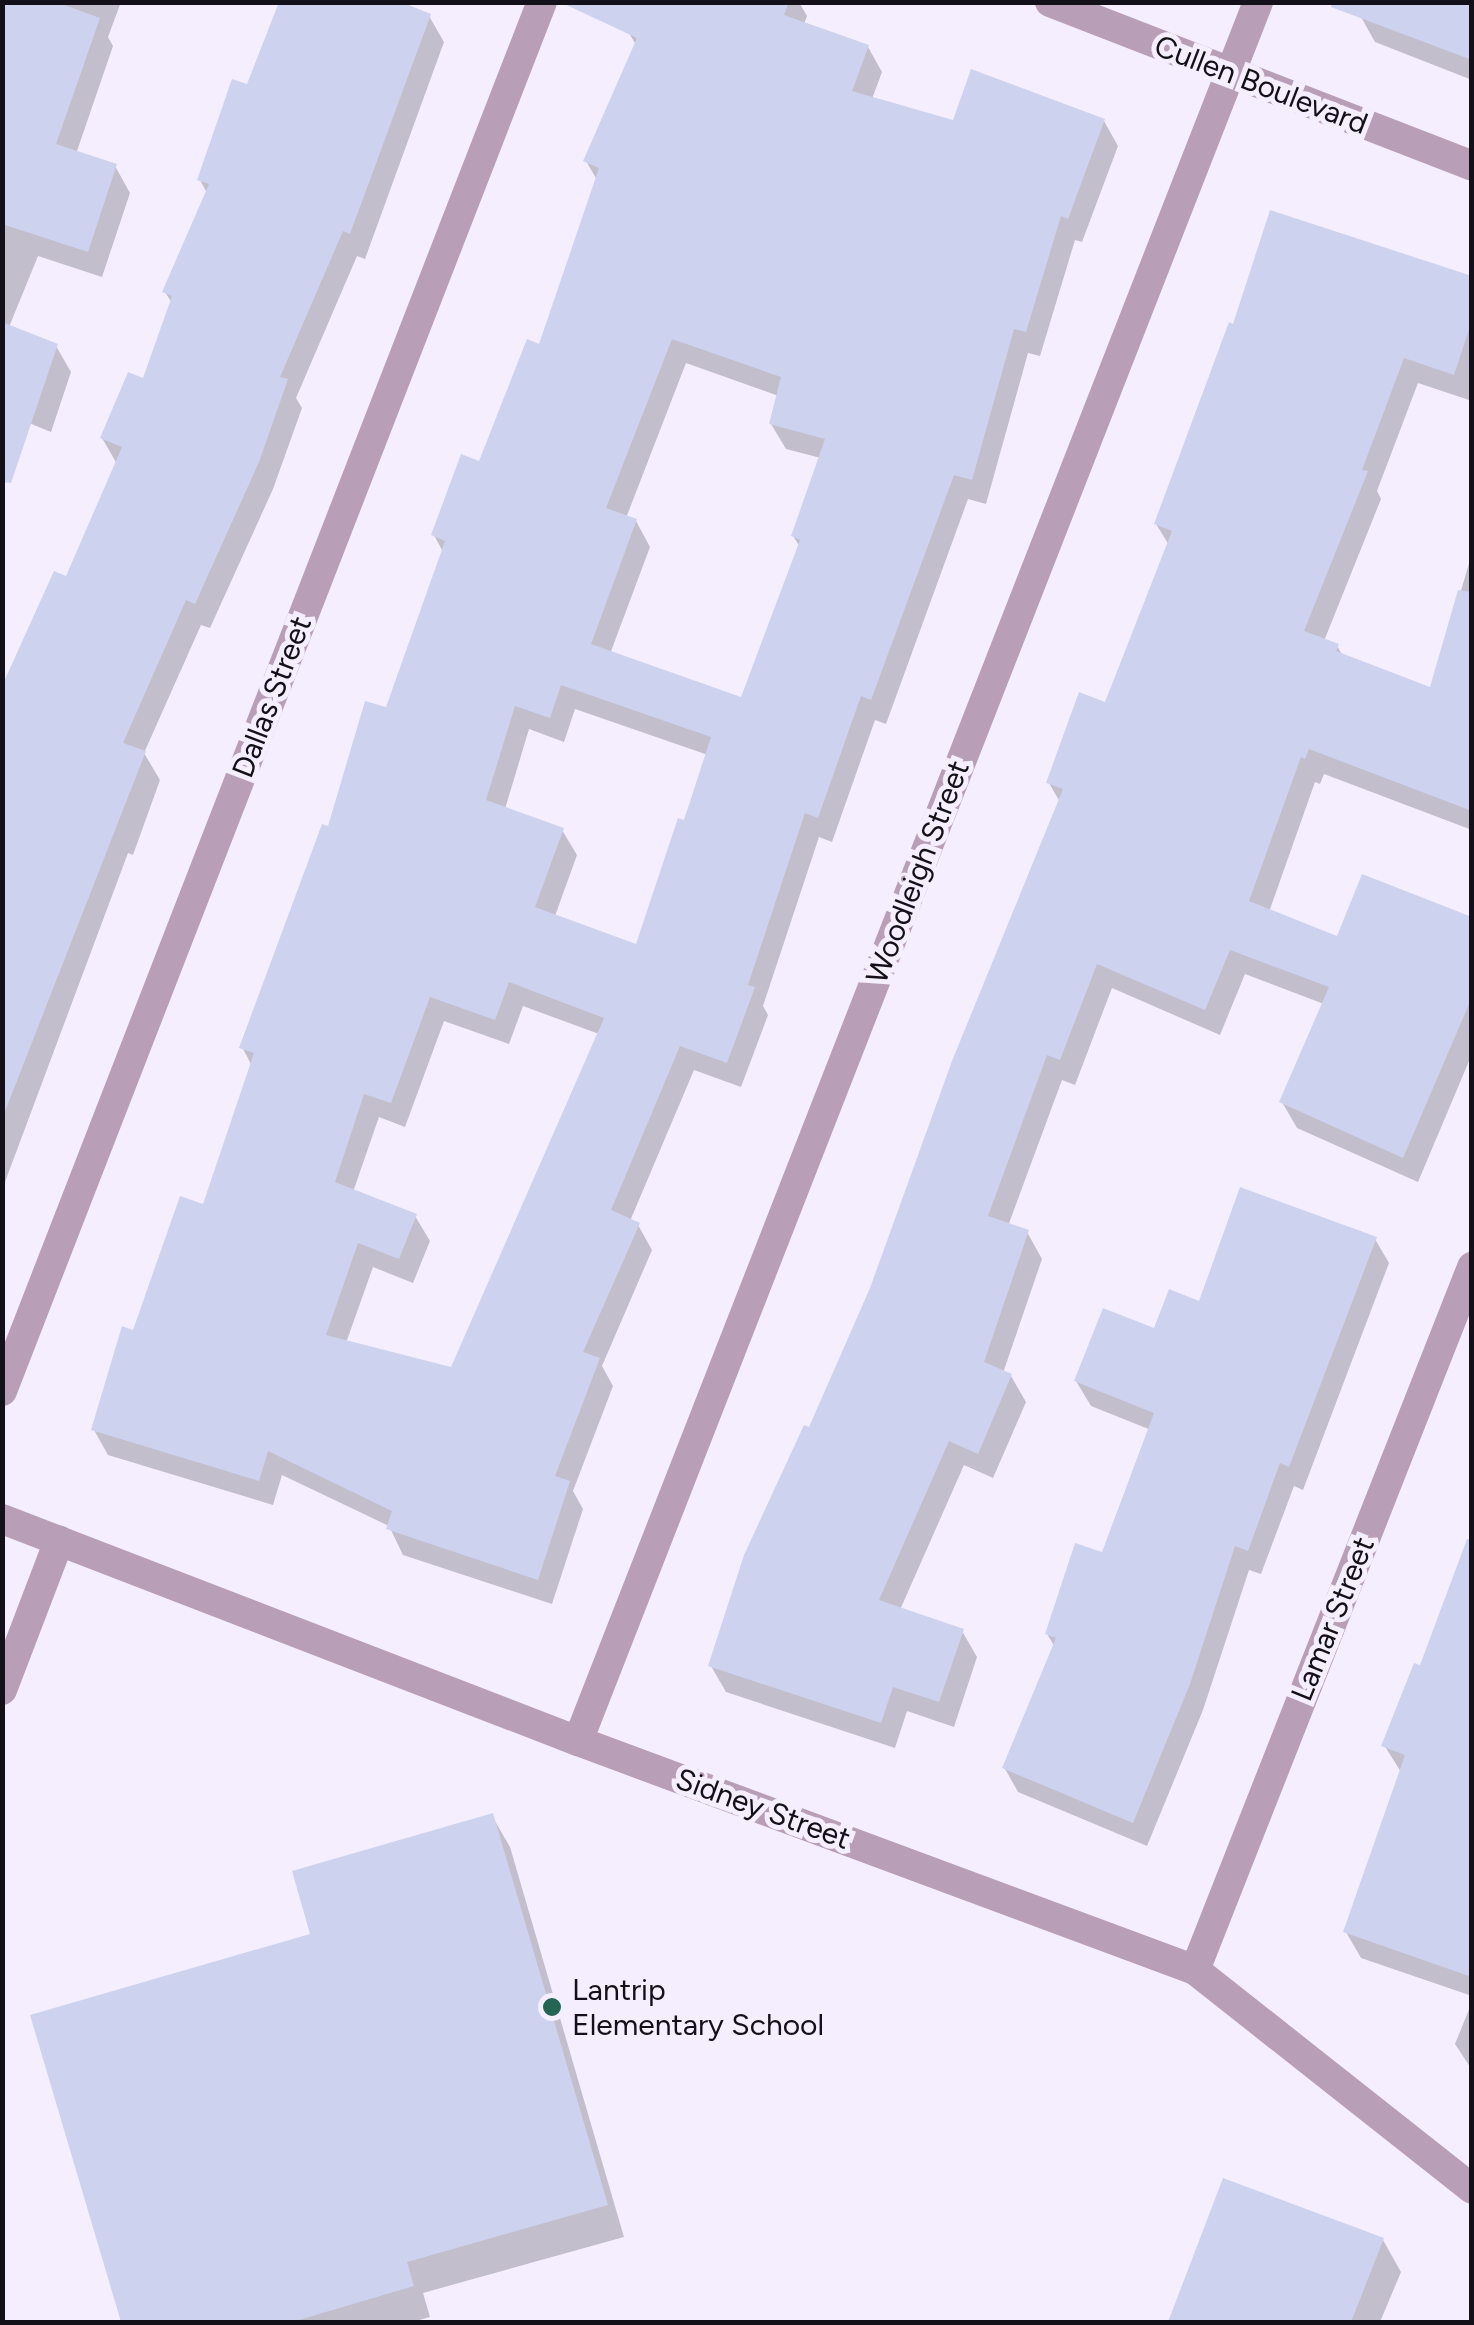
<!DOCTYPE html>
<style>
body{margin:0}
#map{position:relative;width:1474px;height:2325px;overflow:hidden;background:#f4eeff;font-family:Figtree,sans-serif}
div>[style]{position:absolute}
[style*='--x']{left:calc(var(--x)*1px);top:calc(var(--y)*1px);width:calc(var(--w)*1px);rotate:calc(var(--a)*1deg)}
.shadow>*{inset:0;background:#0003}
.building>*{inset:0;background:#cdd3ef}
.minor>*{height:30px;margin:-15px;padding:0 15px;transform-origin:15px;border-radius:15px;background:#b89eb7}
.dots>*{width:28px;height:28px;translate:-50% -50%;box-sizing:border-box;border:5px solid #f4eeff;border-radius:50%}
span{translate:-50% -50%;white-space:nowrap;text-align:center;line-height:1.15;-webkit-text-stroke:10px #f4eeff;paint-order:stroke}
.street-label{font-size:30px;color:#131019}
.poi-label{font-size:30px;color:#131019}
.left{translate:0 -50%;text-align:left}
.frame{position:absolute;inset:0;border:5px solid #131019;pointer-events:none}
</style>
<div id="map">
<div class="shadow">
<i style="clip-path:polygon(2px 2px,121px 2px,108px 37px,113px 46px,76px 154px,115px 166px,130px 193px,102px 277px,38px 256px,9px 327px,56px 346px,71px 372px,51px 432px,2px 412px)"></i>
<i style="clip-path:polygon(evenodd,642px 2px,799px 2px,807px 16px,804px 24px,868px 47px,882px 72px,872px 99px,954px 124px,1104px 121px,1118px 146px,1082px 242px,1075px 240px,1040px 356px,1028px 353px,986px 504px,968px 499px,886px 724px,875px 720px,832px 842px,819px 837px,763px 1006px,768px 1015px,741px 1087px,694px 1070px,630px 1221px,638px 1225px,652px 1250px,602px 1366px,613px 1386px,573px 1491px,583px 1509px,552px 1604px,403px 1555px,389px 1526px,282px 1475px,273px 1505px,108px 1455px,94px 1430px,135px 1333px,204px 1207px,252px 1066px,242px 1047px,330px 829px,387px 710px,443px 552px,434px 535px,481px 464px,541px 347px,597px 180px,586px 161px,636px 45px,629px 33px,642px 2px,686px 363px,779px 396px,771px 424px,786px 449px,821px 458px,793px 536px,800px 547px,743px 700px,610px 654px,650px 547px,636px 521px,626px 518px,686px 363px,642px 2px,575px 709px,708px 755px,637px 947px,555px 916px,577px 855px,562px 830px,505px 809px,529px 729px,564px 742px,575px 709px,642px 2px,523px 1006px,599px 1034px,452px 1370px,346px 1343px,373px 1267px,413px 1283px,430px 1241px,415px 1216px,353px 1192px,379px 1117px,405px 1127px,444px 1021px,509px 1044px,523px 1006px)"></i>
<i style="clip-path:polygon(1472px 2px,1472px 80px,1375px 42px,1361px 17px)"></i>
<i style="clip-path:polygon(429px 16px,444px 42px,365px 259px,357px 256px,296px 398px,302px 408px,273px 489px,210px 628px,201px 625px,144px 753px,160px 780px,133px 855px,128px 853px,2px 1190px,2px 693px,67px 580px,117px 464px,102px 438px,144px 381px,172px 303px,165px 292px,207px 193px,200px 180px,248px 87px)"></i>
<i style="clip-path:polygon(1472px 280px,1469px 400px,1418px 383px,1377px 491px,1381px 499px,1324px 641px,1337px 646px,1343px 656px,1432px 690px,1472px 553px,1472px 830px,1324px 774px,1320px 784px,1315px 782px,1269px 912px,1339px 940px,1472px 920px,1472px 1054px,1418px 1182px,1297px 1128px,1282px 1102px,1324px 1004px,1245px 974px,1220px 1035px,1112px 988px,1075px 1085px,1062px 1080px,1008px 1226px,1027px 1232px,1042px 1259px,1003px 1373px,1011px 1376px,1026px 1402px,993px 1478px,964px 1465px,900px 1610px,962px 1631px,977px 1657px,954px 1727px,907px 1711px,895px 1748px,726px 1692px,711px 1666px,872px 1289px,1060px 802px,1049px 783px,1107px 705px,1169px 545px,1156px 524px)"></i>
<i style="clip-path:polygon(1375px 1239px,1389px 1263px,1303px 1490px,1294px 1486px,1261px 1574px,1249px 1570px,1203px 1710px,1147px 1846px,1018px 1792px,1004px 1767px,1055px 1647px,1047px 1634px,1103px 1556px,1151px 1430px,1091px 1406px,1076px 1381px,1201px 1304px)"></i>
<i style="clip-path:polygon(1472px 1560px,1472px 1996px,1361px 1958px,1346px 1932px,1401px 1772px,1384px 1745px)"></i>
<i style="clip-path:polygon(492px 1816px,510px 1847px,624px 2237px,423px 2293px,430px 2317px,412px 2322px,124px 2322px,33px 2017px,313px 1935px)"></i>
<i style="clip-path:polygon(1472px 2002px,1472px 2070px,1455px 2044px)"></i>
<i style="clip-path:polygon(1224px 2181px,1383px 2240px,1401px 2272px,1380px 2322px,1171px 2322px)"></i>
</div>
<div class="building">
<i style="clip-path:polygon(2px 2px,56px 2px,100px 18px,56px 144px,117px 164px,88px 252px,2px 224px)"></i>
<i style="clip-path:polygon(279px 2px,401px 2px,431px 14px,350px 234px,343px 231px,280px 377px,288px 379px,259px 462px,195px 604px,186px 600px,123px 743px,146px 751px,2px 1119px,2px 686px,54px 571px,66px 576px,122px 447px,100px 438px,128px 372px,143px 378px,172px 296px,162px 292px,209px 184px,197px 180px,232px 79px,247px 84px)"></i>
<i style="clip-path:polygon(evenodd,560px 2px,789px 2px,784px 15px,869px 45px,852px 91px,953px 120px,971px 69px,1105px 119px,1068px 219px,1061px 216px,1026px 332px,1014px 329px,972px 480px,954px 475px,871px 700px,861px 696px,818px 818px,805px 813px,748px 985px,755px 987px,727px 1063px,680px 1046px,611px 1210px,640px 1223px,583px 1352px,600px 1358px,555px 1476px,570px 1481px,538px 1580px,386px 1529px,392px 1511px,268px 1451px,259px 1481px,91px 1430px,122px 1326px,133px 1330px,180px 1196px,203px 1204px,254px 1053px,239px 1048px,322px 824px,328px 826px,365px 701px,386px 707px,445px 541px,431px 535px,461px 454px,479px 461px,527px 339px,539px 344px,599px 168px,583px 161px,637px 38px,560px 2px,672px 339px,781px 377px,769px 424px,825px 439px,791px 536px,800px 540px,741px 697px,591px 644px,637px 519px,606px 508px,672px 339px,560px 2px,561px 685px,711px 737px,684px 820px,678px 818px,636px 944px,535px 907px,564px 828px,486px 800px,515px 706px,550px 718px,561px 685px,560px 2px,509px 982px,604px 1018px,451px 1367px,326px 1335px,358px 1243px,399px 1259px,417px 1214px,335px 1182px,364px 1094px,391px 1103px,430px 997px,495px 1020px,509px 982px)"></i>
<i style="clip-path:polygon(1332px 2px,1472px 2px,1472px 60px,1331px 7px)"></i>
<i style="clip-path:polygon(1270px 210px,1472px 276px,1472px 320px,1454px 375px,1404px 358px,1362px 470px,1368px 471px,1304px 631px,1339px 644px,1336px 651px,1430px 687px,1458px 590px,1472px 592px,1472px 811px,1309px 749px,1305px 759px,1301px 757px,1249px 901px,1337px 936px,1362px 874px,1472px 917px,1472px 997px,1403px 1158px,1279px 1102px,1329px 987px,1230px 950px,1205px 1010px,1097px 964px,1060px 1060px,1047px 1055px,988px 1216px,1029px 1230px,984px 1362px,1012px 1374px,978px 1454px,949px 1441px,879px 1600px,964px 1629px,939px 1702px,893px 1687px,881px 1723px,708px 1666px,744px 1555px,804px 1425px,809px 1427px,870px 1288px,952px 1061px,1063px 789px,1046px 783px,1079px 692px,1105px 702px,1172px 531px,1154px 524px,1229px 322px,1233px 324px)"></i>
<i style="clip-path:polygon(2px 322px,58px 344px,11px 483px,2px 482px)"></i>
<i style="clip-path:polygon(1240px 1187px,1377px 1237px,1289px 1467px,1280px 1463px,1248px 1551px,1235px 1546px,1190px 1684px,1133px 1823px,1002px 1768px,1056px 1638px,1045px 1634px,1075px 1543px,1102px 1552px,1154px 1413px,1074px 1381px,1103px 1308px,1154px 1328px,1169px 1289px,1199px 1301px)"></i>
<i style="clip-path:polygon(1467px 1539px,1472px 1540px,1472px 1977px,1343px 1932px,1405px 1755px,1381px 1746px,1414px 1663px,1420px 1665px)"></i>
<i style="clip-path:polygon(493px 1813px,608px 2205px,407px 2262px,414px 2286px,292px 2322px,121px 2322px,30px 2015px,310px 1934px,292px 1871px)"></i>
<i style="clip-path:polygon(1223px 2178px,1384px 2238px,1351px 2322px,1168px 2322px)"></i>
</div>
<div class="minor">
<i style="--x:1050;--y:2;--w:453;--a:21.2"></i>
<i style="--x:2;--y:1391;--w:1490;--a:-68.76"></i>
<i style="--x:2;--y:1519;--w:617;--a:21.08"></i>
<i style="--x:578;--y:1741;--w:658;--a:20.36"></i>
<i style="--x:1195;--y:1970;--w:353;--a:38.3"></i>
<i style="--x:2;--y:1690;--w:160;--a:-69.1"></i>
<i style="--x:578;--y:1741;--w:1867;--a:-68.64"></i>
<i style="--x:1195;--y:1970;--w:756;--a:-68.49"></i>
</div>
<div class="dots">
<i style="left:552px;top:2007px;background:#246554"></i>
</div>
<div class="street-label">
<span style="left:1261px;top:85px;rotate:21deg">Cullen Boulevard</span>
<span style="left:272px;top:697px;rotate:-69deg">Dallas Street</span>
<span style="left:918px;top:872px;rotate:-69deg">Woodleigh Street</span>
<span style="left:1333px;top:1619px;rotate:-68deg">Lamar Street</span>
<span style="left:763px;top:1809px;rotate:20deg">Sidney Street</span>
</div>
<div class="poi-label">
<span class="left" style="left:572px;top:2007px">Lantrip<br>Elementary School</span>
</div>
<div class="frame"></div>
</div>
